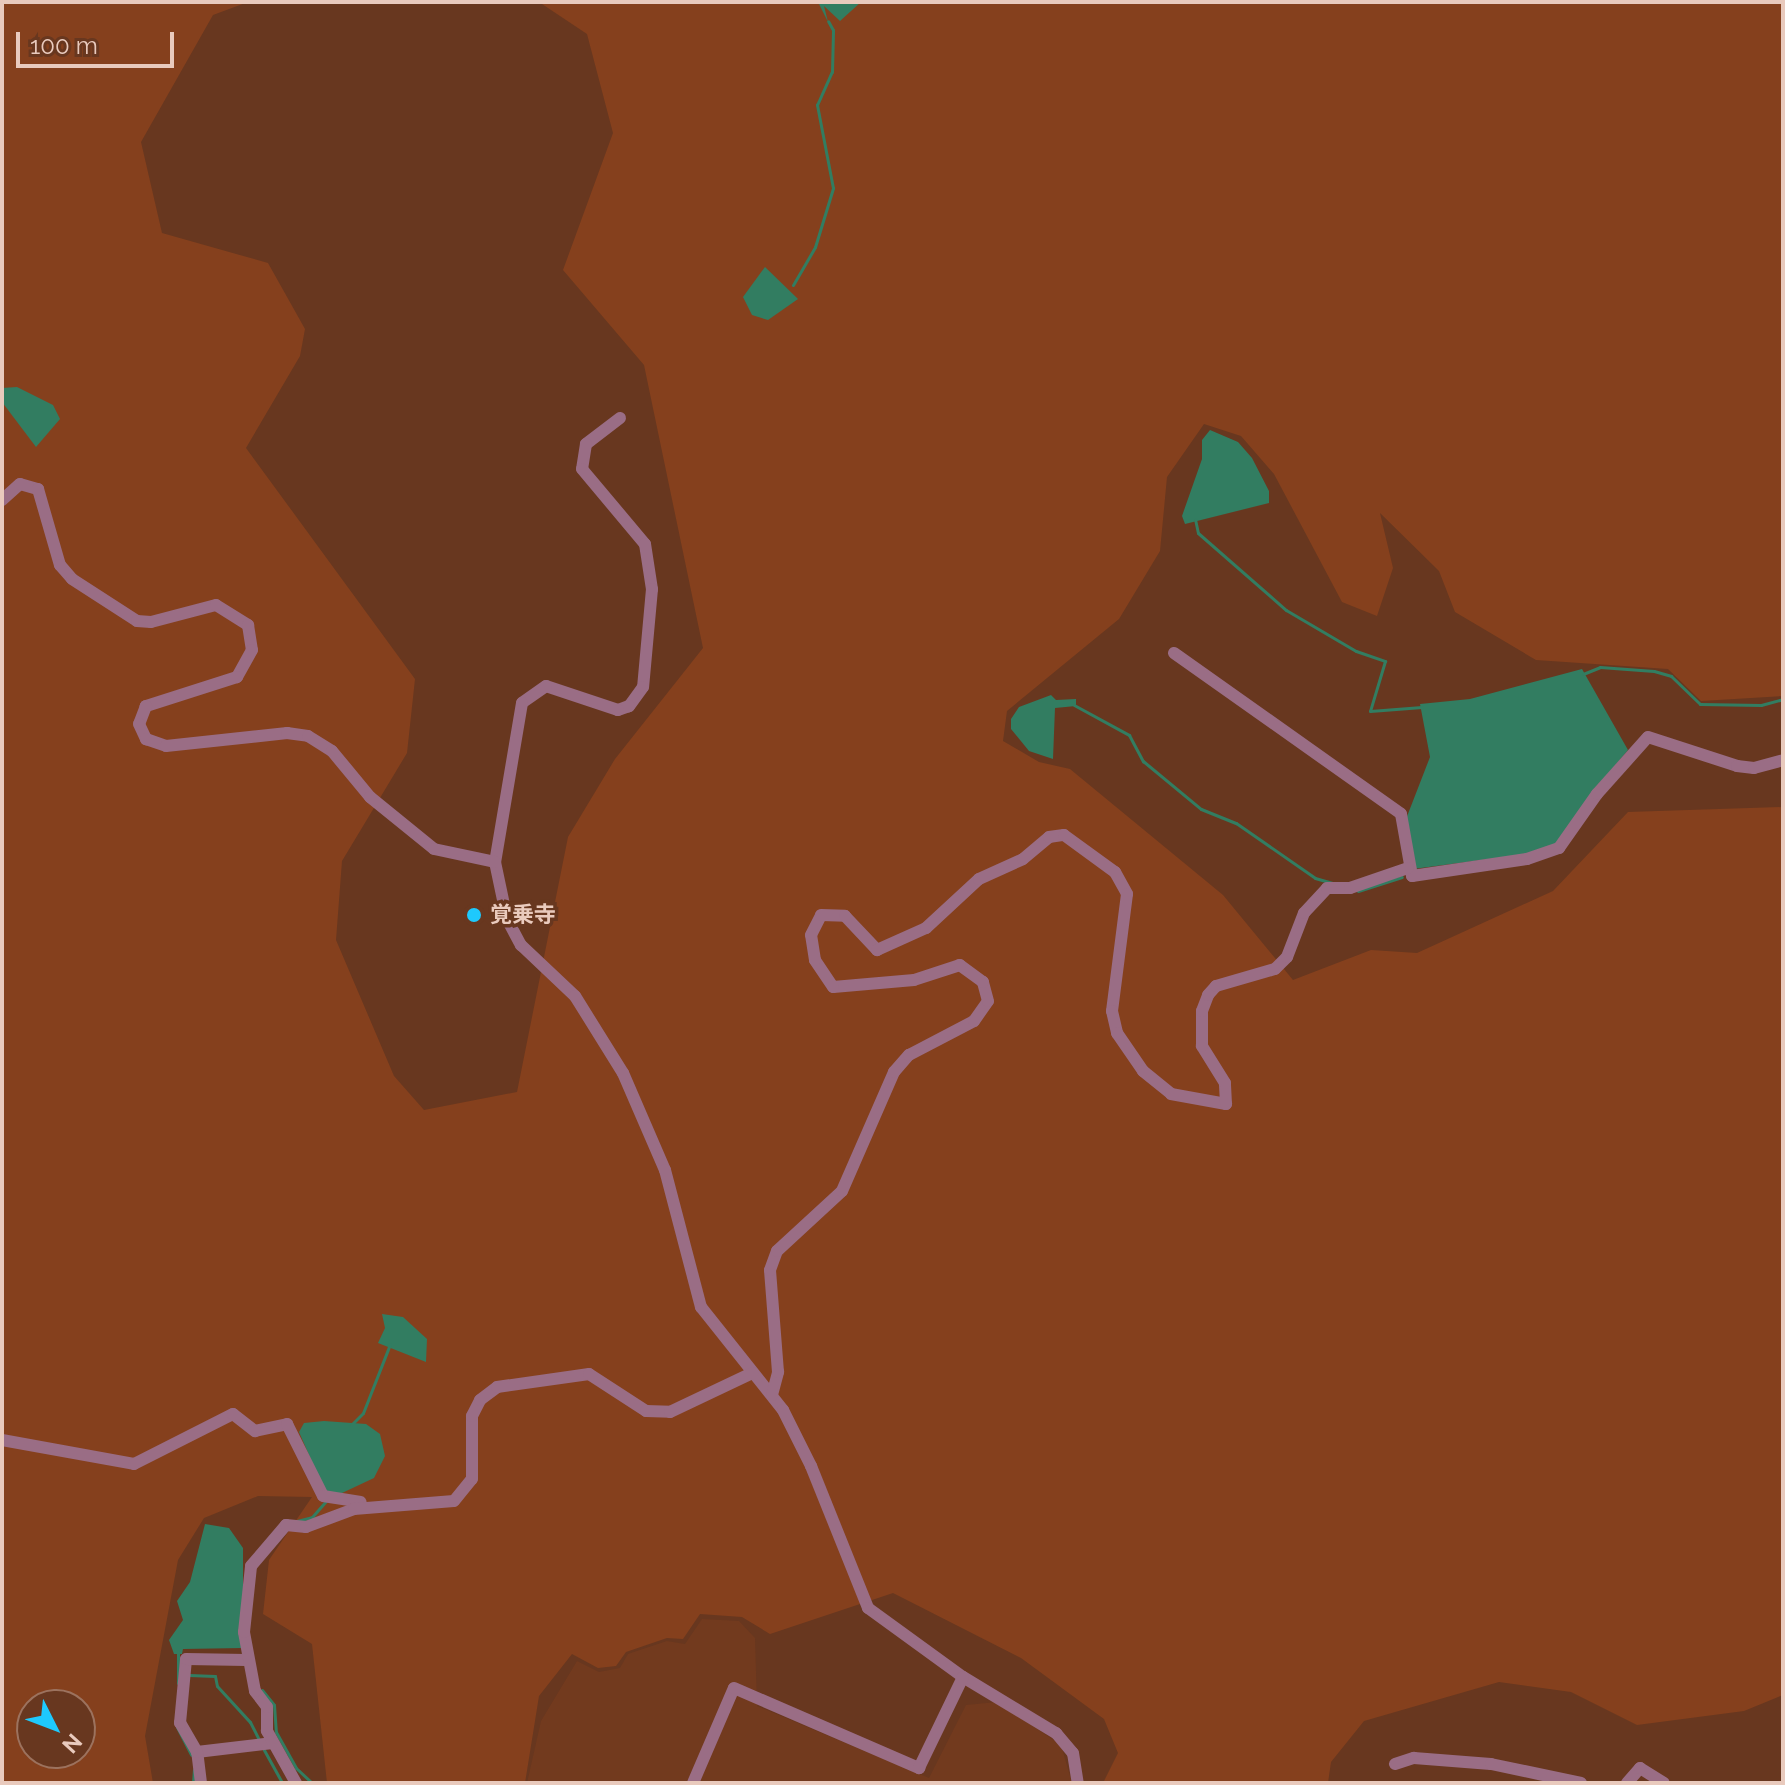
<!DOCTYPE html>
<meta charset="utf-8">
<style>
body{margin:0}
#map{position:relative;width:1785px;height:1785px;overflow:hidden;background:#68371f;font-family:Raleway,"Noto Sans JP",sans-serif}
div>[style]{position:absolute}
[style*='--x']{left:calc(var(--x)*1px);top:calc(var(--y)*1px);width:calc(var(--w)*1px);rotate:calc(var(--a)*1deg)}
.built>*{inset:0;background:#723a1e}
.green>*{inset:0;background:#85401d}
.water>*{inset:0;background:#327d61}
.stream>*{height:3px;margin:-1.5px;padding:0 1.5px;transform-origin:1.5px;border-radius:1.5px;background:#327d61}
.minor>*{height:12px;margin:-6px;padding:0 6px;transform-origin:6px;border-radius:6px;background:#9a6d85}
.dots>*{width:22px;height:22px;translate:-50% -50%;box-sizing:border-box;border:4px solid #68371f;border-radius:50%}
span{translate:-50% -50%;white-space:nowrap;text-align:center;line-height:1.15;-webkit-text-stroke:7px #68371f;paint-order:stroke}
.poi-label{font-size:22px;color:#e9cabd;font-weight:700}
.left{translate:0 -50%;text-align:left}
.frame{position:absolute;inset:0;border:4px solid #e9cabd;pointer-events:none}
.north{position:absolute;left:16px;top:1689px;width:80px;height:80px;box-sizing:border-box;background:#68371f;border:2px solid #9c725e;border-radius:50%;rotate:132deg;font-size:22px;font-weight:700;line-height:32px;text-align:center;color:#e9cabd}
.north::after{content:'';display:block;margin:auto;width:28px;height:36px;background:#1ec9fd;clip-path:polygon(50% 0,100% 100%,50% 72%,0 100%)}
.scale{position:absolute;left:16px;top:32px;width:158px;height:36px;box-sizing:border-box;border:4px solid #e9cabd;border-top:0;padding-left:10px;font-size:24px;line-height:28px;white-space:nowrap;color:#e9cabd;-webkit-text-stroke:6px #68371f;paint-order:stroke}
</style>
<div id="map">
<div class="built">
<i style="clip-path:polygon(702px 1619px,739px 1621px,755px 1638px,757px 1706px,929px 1778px,966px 1705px,997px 1702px,1061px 1745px,1072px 1783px,527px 1783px,541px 1721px,577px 1661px,599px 1672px,620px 1668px,628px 1654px,667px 1641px,685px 1644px)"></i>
</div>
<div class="green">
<i style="clip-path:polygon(evenodd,2px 2px,248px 2px,213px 15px,141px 142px,162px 233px,268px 263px,305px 329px,300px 356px,246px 448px,415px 679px,407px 753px,342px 861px,336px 940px,394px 1076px,424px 1110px,517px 1092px,568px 837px,615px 759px,703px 648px,644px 365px,563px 270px,613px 133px,587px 34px,539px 2px,1783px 2px,1783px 696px,1701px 701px,1668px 669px,1536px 660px,1455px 612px,1439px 571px,1380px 513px,1393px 568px,1377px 616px,1342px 602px,1274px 474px,1241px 436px,1204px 424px,1167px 477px,1160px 551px,1119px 619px,1007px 711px,1003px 741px,1039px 762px,1070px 769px,1223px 895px,1293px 980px,1371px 950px,1417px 953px,1553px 891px,1628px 812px,1783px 807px,1783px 1695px,1744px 1711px,1637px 1725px,1571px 1692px,1499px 1682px,1364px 1721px,1331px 1762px,1328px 1783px,1103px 1783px,1118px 1753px,1104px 1719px,1021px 1658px,893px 1593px,770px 1634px,742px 1617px,700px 1614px,683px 1639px,667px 1638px,626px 1652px,616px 1666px,598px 1668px,572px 1654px,539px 1696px,525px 1783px,327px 1783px,312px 1644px,263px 1614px,269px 1560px,312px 1497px,258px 1496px,204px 1518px,178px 1560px,145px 1736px,153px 1783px,2px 1783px,2px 2px,32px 1705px,80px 1705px,80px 1753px,32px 1753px,32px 1705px)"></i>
</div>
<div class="water">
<i style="clip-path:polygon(818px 2px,861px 2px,840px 21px,824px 6px,828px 22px)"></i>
<i style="clip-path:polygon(765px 267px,798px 299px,768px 320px,752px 315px,743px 297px)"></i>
<i style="clip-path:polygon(17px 387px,53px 405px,60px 419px,36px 447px,2px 402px,2px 388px)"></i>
<i style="clip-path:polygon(1210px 430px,1238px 442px,1252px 458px,1269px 491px,1269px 503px,1185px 524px,1182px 516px,1202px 459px,1202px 440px)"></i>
<i style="clip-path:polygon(1582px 669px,1628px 750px,1582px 806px,1568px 835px,1543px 852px,1413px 869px,1406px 819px,1430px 757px,1420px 704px,1470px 699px)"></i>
<i style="clip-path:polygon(1051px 695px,1056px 700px,1076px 699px,1076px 706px,1055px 708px,1053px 759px,1029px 751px,1011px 729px,1011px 719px,1019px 707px)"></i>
<i style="clip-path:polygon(382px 1314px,403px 1317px,427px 1339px,426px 1362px,378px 1343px,385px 1328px)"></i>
<i style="clip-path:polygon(324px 1421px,366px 1424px,380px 1434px,385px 1456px,374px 1478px,342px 1493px,326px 1494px,299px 1432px,304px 1423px)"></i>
<i style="clip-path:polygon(205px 1524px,229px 1528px,243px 1548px,243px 1648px,183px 1649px,182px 1654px,174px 1654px,169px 1640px,183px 1620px,177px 1601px,190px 1582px)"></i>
</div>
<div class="stream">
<i style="--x:793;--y:285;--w:44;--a:-59.9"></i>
<i style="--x:815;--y:247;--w:62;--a:-73"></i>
<i style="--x:833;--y:188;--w:85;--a:-100.9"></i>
<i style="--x:817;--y:105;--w:36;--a:-66"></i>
<i style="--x:832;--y:72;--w:42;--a:-88.6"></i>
<i style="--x:833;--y:30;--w:10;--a:-119"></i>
<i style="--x:1195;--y:519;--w:14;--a:78"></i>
<i style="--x:1198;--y:533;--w:117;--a:41.2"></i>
<i style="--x:1286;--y:610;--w:81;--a:30.4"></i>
<i style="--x:1356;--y:651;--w:31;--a:19"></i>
<i style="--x:1385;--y:661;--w:52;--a:106.7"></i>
<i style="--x:1370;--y:711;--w:52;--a:-4.4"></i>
<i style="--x:1583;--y:674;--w:18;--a:-22"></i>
<i style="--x:1600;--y:667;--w:54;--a:4.2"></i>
<i style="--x:1654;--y:671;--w:18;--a:16"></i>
<i style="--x:1671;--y:676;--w:40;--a:44"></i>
<i style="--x:1700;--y:704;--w:61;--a:0.9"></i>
<i style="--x:1761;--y:705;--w:23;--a:-15"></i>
<i style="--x:1074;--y:705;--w:63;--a:28.6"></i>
<i style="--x:1129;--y:735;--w:30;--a:62"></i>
<i style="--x:1143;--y:761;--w:75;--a:39.6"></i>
<i style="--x:1201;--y:809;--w:38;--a:22"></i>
<i style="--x:1236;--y:823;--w:96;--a:34.8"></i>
<i style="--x:1315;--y:878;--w:19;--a:16"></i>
<i style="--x:1358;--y:891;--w:46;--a:-17.7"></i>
<i style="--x:351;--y:1425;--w:17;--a:-45"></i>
<i style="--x:363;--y:1413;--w:74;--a:-68.6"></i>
<i style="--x:297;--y:1521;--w:16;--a:-15"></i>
<i style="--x:312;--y:1517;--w:21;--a:-49"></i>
<i style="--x:178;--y:1651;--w:32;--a:90"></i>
<i style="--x:189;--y:1675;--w:26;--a:2"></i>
<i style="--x:215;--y:1676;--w:10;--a:79"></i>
<i style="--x:217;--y:1686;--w:49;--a:47.5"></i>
<i style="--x:250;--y:1722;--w:22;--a:63"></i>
<i style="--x:262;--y:1690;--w:19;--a:51"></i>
<i style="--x:274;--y:1705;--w:27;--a:86"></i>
<i style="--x:276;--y:1732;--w:41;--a:60.9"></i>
<i style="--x:296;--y:1768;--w:22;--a:43"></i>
<i style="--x:177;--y:1727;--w:31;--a:63"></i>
<i style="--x:264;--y:1750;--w:38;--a:61"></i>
<i style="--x:193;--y:1783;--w:13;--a:-86"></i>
</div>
<div class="minor">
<i style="--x:620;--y:418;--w:43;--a:142.6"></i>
<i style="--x:586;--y:444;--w:25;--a:99"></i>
<i style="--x:582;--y:469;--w:98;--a:50"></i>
<i style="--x:645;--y:544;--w:46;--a:81.2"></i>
<i style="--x:652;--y:589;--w:98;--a:95.2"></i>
<i style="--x:643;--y:687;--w:24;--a:126"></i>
<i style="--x:629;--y:706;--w:12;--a:160"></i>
<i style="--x:618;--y:710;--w:76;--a:-161.6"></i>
<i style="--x:546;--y:686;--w:29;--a:145"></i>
<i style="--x:522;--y:703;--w:161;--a:99.6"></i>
<i style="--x:495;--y:862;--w:58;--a:78.1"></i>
<i style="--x:507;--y:919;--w:30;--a:62"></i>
<i style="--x:521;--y:945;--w:74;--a:43.4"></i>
<i style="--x:575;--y:996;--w:91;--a:58.1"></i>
<i style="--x:623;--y:1073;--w:106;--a:66.6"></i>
<i style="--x:665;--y:1170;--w:142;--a:75.3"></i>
<i style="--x:701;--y:1307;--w:132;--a:51.5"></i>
<i style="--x:783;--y:1410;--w:63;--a:63.4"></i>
<i style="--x:811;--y:1466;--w:153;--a:68.1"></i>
<i style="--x:868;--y:1608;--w:117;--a:36"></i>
<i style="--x:963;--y:1677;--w:109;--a:31.1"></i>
<i style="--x:1056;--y:1733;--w:26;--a:50"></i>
<i style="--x:1073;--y:1753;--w:30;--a:81"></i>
<i style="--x:2;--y:500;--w:24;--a:-42"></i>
<i style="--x:20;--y:484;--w:19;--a:16"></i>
<i style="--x:38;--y:489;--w:79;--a:73.9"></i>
<i style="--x:60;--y:565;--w:18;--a:49"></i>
<i style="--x:72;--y:579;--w:77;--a:32.9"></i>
<i style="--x:137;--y:621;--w:14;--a:4"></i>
<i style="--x:151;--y:622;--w:67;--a:-14.7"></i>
<i style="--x:216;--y:605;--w:38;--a:32"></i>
<i style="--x:248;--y:625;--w:25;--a:81"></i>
<i style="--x:252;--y:650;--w:31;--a:119"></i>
<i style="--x:237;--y:677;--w:96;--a:162.3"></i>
<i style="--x:146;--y:706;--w:19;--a:111"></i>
<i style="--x:139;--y:724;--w:17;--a:65"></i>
<i style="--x:146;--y:739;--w:21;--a:19"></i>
<i style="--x:166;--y:746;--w:122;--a:-6.1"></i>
<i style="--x:287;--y:733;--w:21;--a:8"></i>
<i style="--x:308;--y:736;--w:28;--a:32"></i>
<i style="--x:332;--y:751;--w:60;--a:50.4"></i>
<i style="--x:370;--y:797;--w:82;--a:39.1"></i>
<i style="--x:434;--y:849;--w:62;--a:12"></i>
<i style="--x:1174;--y:653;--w:278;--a:35.3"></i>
<i style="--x:1401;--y:814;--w:63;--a:79.9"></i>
<i style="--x:1412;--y:876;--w:116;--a:-8.4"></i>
<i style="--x:1527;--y:859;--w:34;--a:-19"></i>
<i style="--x:1559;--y:848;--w:66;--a:-54.9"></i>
<i style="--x:1597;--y:794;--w:76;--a:-48.2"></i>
<i style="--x:1648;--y:737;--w:94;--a:18"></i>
<i style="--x:1737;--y:766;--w:17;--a:7"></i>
<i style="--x:1754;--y:768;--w:30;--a:-15"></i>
<i style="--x:772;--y:1395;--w:24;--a:-75"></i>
<i style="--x:778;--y:1372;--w:102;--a:-94.5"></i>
<i style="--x:770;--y:1270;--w:20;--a:-70"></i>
<i style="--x:777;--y:1251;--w:88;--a:-42.7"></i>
<i style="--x:842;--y:1191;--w:130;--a:-66.4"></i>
<i style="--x:894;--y:1072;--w:23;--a:-49"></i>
<i style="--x:909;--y:1055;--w:73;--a:-27.6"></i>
<i style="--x:974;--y:1021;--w:24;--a:-55"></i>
<i style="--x:988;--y:1001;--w:20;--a:-105"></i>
<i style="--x:983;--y:982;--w:29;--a:-144"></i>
<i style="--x:960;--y:965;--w:48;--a:161.9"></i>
<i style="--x:914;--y:980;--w:81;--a:175.1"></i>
<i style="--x:833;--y:987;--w:32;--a:-124"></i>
<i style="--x:815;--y:960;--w:25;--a:-99"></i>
<i style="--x:811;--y:935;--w:22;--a:-63"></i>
<i style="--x:821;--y:915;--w:24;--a:2"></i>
<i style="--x:845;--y:916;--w:47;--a:46.7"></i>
<i style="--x:877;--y:950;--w:54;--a:-24.2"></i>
<i style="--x:926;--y:928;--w:72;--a:-42.8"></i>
<i style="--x:979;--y:879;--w:48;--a:-24.4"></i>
<i style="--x:1023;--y:859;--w:34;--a:-40"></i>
<i style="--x:1049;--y:837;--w:15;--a:-8"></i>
<i style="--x:1064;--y:835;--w:63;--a:36"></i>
<i style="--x:1115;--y:872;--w:25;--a:61"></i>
<i style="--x:1127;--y:894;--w:118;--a:97.3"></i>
<i style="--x:1112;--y:1011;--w:23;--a:77"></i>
<i style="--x:1117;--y:1033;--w:46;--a:55.6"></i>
<i style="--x:1143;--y:1071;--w:36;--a:39"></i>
<i style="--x:1171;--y:1094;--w:56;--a:10.3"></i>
<i style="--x:1226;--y:1104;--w:21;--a:-93"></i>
<i style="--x:1225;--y:1083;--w:44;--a:-121.9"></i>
<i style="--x:1202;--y:1046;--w:35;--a:-90"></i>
<i style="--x:1202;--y:1011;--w:17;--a:-69"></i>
<i style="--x:1208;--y:995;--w:12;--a:-48"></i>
<i style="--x:1216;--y:986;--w:61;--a:-16.1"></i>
<i style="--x:1275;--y:969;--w:17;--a:-45"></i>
<i style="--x:1287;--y:957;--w:47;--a:-68.9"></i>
<i style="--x:1304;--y:913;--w:34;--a:-47"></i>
<i style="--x:1327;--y:888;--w:23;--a:0"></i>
<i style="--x:1350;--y:888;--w:61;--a:-19"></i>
<i style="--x:2;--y:1440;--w:134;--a:10.3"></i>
<i style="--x:134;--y:1464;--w:111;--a:-26.8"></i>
<i style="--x:233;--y:1414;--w:28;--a:38"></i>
<i style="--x:255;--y:1431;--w:33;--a:-12"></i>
<i style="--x:287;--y:1424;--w:80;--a:63.4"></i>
<i style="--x:323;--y:1496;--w:38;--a:9"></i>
<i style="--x:197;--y:1752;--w:76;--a:-6.8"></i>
<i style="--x:1395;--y:1764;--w:20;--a:-18"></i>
<i style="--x:1414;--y:1758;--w:77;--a:4.5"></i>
<i style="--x:1491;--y:1764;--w:92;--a:11.9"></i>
<i style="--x:201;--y:1783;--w:31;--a:-97"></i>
<i style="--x:197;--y:1752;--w:34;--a:-120"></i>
<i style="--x:180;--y:1723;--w:64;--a:-84.6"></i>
<i style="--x:186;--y:1659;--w:60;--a:1"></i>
<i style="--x:296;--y:1783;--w:60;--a:-119.1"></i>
<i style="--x:267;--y:1731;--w:24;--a:-90"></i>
<i style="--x:267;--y:1707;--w:20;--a:-127"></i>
<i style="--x:255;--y:1691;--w:60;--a:-100.6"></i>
<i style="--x:244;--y:1632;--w:66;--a:-83.9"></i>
<i style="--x:251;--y:1566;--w:54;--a:-49.5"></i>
<i style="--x:286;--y:1525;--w:20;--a:6"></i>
<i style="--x:306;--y:1527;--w:51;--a:-20.6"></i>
<i style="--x:354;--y:1509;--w:100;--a:-4.6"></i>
<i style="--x:454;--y:1501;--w:28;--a:-51"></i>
<i style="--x:472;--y:1479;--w:63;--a:-90"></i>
<i style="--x:472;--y:1416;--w:18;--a:-63"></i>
<i style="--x:480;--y:1400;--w:21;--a:-37"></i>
<i style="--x:497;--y:1387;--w:93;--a:-8"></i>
<i style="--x:589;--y:1374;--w:68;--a:33"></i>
<i style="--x:646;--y:1411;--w:24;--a:2"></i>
<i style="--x:670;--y:1412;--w:91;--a:-25.4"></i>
<i style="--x:693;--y:1783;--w:103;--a:-66.7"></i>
<i style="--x:734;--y:1688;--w:202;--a:23.4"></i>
<i style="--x:919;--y:1768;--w:101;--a:-64.2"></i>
<i style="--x:1627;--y:1783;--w:20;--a:-49"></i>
<i style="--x:1640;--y:1768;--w:28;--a:32"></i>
</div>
<div class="dots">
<i style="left:474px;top:915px;background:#1ec9fd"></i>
</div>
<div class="poi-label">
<span class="left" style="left:490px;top:915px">覚乗寺</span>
</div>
<div class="frame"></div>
<div class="north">N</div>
<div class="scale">100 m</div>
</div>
